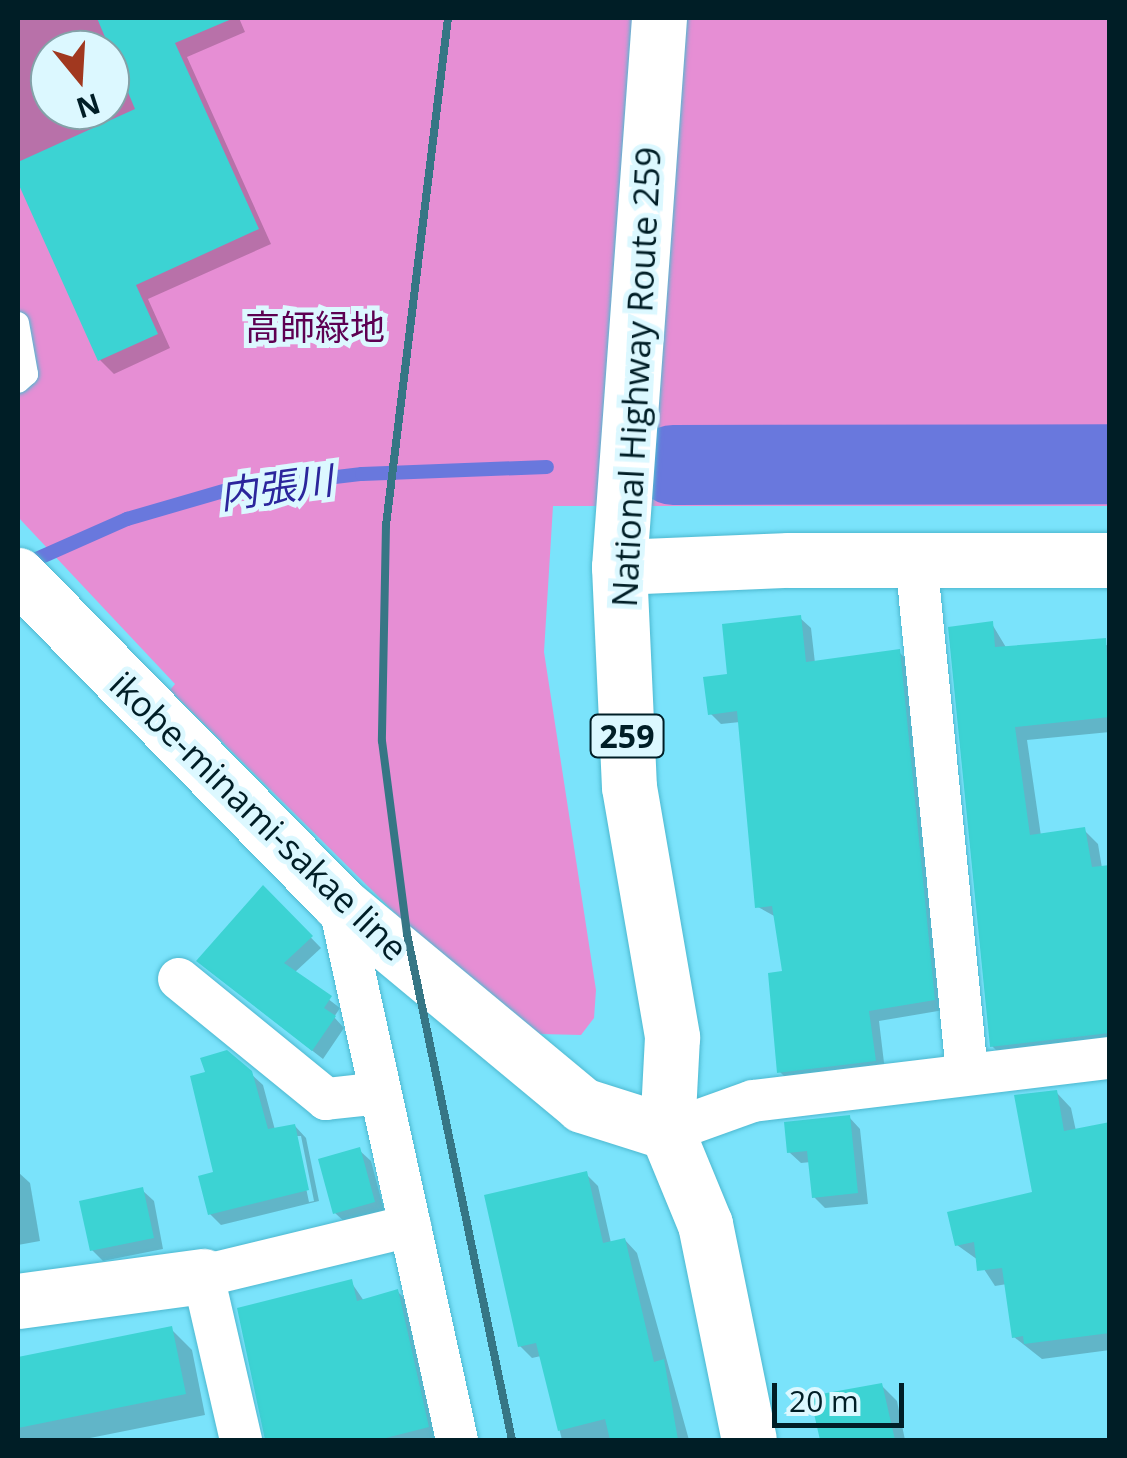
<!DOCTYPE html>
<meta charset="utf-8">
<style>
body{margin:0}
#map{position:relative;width:1127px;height:1458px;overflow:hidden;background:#7ae3fb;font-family:"Open Sans","Noto Sans JP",sans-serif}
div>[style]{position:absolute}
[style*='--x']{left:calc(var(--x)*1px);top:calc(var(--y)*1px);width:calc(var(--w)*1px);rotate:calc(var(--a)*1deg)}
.green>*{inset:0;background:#e68ed4}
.shadow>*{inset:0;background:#0003}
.stream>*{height:14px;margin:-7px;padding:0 7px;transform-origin:7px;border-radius:7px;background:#6978dd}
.river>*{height:80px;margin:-40px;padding:0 40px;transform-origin:40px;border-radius:40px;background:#6978dd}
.building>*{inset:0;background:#3cd3d3}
.roads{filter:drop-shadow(0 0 2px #4db8d0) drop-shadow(0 0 2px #4db8d0)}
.lane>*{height:22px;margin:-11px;padding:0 11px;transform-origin:11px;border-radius:11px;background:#fff}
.street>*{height:42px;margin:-21px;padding:0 21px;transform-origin:21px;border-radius:21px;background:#fff}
.secondary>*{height:55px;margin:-27.5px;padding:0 27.5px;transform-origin:27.5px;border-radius:27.5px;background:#fff}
.highway>*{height:55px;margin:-27.5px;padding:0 27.5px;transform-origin:27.5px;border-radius:27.5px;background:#fff}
.rail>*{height:8px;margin:-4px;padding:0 4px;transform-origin:4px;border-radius:4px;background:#367685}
span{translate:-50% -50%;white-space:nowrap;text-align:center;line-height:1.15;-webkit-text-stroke:10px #dcf8ff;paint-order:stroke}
.shield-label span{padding:2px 8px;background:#dcf8ff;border:2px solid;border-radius:8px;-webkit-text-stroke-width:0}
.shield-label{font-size:32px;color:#001e26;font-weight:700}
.park-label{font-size:35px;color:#5d0052}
.street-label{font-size:35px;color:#001e26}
.water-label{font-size:38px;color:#2b259c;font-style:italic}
.frame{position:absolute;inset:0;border:20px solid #001e26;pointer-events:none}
.north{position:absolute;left:30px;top:30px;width:100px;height:100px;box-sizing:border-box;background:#dcf8ff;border:2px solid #84a1a8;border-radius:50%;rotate:162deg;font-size:28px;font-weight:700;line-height:40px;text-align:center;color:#001e26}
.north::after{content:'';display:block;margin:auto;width:35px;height:45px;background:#a1381f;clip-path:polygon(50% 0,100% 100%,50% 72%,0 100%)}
.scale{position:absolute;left:772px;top:1383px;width:132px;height:45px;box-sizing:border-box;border:5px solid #001e26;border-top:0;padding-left:12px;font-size:30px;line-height:35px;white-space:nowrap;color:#001e26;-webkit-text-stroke:8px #dcf8ff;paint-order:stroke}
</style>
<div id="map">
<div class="green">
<i style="clip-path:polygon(evenodd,18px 18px,1109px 18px,1109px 506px,553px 506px,544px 652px,596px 990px,594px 1018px,581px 1035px,540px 1034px,402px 920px,170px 690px,175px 684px,18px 517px,18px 18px,50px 50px,110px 50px,110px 110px,50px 110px,50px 50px)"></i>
</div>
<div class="shadow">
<i style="clip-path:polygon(evenodd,18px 18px,239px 18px,245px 32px,187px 57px,271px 244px,148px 299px,170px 348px,114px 374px,100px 360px,18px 177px,18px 18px,50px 50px,110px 50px,110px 110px,50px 110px,50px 50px)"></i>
<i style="clip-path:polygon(800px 618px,811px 628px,815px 663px,899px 652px,910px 663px,944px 1010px,879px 1021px,885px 1071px,790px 1082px,780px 1072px,785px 973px,776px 917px,758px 907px,740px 722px,721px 724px,710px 713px,730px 676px)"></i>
<i style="clip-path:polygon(992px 624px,1007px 649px,1110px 645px,1110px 732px,1027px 740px,1041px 836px,1084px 830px,1098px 844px,1102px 868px,1110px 867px,1110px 1048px,1006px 1060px,992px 1046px)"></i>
<i style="clip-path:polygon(263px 888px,321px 948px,294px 973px,340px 1008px,334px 1017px,344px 1028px,323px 1059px,210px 971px)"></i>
<i style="clip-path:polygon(evenodd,250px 1073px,263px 1085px,275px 1130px,295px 1126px,306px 1138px,319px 1201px,221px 1225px,210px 1214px,216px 1174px,250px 1073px,295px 1136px,301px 1136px,314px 1201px,309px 1202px,295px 1136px)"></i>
<i style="clip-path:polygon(1056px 1092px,1071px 1108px,1076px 1131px,1110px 1125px,1110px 1350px,1042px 1359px,1014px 1337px,1007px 1284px,995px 1286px,978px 1260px,957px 1245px,1035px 1194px)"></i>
<i style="clip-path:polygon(849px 1117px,860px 1129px,868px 1204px,825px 1208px,814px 1197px,811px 1162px,801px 1163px,789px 1152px)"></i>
<i style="clip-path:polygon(359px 1150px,371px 1161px,385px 1213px,347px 1224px,335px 1213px)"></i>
<i style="clip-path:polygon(18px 1172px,30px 1183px,40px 1241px,18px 1245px)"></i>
<i style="clip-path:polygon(586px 1174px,598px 1186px,611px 1243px,625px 1240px,637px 1253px,689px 1440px,562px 1440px,541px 1356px,532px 1358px,520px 1346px)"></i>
<i style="clip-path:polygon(142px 1190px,154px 1201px,163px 1249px,103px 1261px,92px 1250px)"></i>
<i style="clip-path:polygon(351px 1282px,364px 1301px,398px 1292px,408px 1302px,438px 1440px,267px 1440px,240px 1310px)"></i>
<i style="clip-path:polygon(171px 1329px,192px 1350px,205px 1415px,80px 1440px,18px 1440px,18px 1360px)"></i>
<i style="clip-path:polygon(882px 1386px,897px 1401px,905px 1440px,822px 1440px,813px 1398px)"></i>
</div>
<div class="stream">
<i style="--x:23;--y:565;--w:114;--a:-23.9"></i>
<i style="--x:127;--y:519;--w:104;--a:-16.2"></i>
<i style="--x:227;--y:490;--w:136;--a:-6.8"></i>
<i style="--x:362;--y:474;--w:185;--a:-2.2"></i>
</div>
<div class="river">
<i style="--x:673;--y:465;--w:437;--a:-0.1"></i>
</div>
<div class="building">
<i style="clip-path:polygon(97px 18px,234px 18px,175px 43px,259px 229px,136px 285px,158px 334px,98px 361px,18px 183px,18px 162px,135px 109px)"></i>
<i style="clip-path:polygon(801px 615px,806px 662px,900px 649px,935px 1000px,869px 1011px,876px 1061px,777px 1073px,768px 973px,782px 971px,772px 906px,755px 908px,737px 711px,708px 715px,703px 677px,727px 674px,722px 624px)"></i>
<i style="clip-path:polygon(993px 621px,995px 647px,1106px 638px,1110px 717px,1015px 727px,1030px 835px,1085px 827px,1092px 867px,1110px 865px,1110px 1033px,990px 1047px,948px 627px)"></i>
<i style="clip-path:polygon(263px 885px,313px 936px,284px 963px,332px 996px,324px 1008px,336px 1016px,312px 1051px,196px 961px)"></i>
<i style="clip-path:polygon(227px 1050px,252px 1071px,268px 1129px,295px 1124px,309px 1190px,208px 1215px,198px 1176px,213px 1172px,190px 1076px,205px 1072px,200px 1058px)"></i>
<i style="clip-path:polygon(1057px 1090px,1064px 1131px,1110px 1122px,1110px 1333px,1024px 1344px,1023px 1336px,1012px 1338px,1002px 1268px,977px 1271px,974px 1242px,955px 1246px,947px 1212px,1032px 1192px,1014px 1095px)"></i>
<i style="clip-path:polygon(850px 1115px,858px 1193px,812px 1198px,807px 1151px,787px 1153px,784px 1122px)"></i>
<i style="clip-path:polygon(360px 1147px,375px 1202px,333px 1214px,318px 1159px)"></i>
<i style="clip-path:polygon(587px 1171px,603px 1243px,625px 1238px,654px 1362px,664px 1359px,678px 1440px,610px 1440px,605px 1419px,558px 1431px,536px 1343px,518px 1347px,484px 1195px)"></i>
<i style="clip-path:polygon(143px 1187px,154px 1238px,90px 1251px,79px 1201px)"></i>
<i style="clip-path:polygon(352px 1279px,357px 1301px,398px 1289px,429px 1427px,378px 1440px,265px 1440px,237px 1308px)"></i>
<i style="clip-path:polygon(172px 1326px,186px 1394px,18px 1428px,18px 1357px)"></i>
<i style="clip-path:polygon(882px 1383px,895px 1440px,820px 1440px,810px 1396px)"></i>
</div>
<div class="roads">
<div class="lane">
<i style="--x:18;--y:323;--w:52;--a:80"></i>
<i style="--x:27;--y:374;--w:12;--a:138"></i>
</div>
<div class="street">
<i style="--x:916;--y:559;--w:517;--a:84.33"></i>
<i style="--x:339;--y:903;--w:550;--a:77.61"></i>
<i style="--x:179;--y:979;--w:190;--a:39.2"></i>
<i style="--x:326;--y:1099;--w:54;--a:-6.3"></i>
<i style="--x:667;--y:1132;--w:91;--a:-19.8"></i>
<i style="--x:753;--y:1101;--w:360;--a:-6.9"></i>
<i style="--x:241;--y:1440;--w:168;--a:-103"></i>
<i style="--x:203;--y:1276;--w:213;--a:-13.6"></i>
</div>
<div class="secondary">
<i style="--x:619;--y:567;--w:170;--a:-2.4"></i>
<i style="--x:789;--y:560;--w:321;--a:0"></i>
<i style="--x:18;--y:575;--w:459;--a:45.6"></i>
<i style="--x:339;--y:903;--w:316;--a:39.7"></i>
<i style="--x:582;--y:1105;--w:89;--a:17.6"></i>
<i style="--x:18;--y:1301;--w:187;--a:-7.7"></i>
</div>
<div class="highway">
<i style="--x:659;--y:18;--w:550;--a:94.17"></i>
<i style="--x:619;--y:567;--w:220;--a:87.4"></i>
<i style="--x:629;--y:787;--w:254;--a:80.2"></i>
<i style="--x:672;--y:1037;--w:95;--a:93"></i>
<i style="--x:667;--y:1132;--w:100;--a:67.6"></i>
<i style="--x:705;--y:1224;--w:220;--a:78.5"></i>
</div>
</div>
<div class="rail">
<i style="--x:448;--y:18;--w:511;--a:96.97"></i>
<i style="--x:386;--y:525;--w:216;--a:91.1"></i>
<i style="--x:382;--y:741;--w:195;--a:82.6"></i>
<i style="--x:407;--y:934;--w:517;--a:78.28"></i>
</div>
<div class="shield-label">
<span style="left:627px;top:736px">259</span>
</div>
<div class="park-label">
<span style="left:315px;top:327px">高師緑地</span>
</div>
<div class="street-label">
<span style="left:636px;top:377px;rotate:-87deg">National Highway Route 259</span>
<span style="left:259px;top:816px;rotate:44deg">ikobe-minami-sakae line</span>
</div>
<div class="water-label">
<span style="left:276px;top:487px;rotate:-8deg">内張川</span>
</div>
<div class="frame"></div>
<div class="north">N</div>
<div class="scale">20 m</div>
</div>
